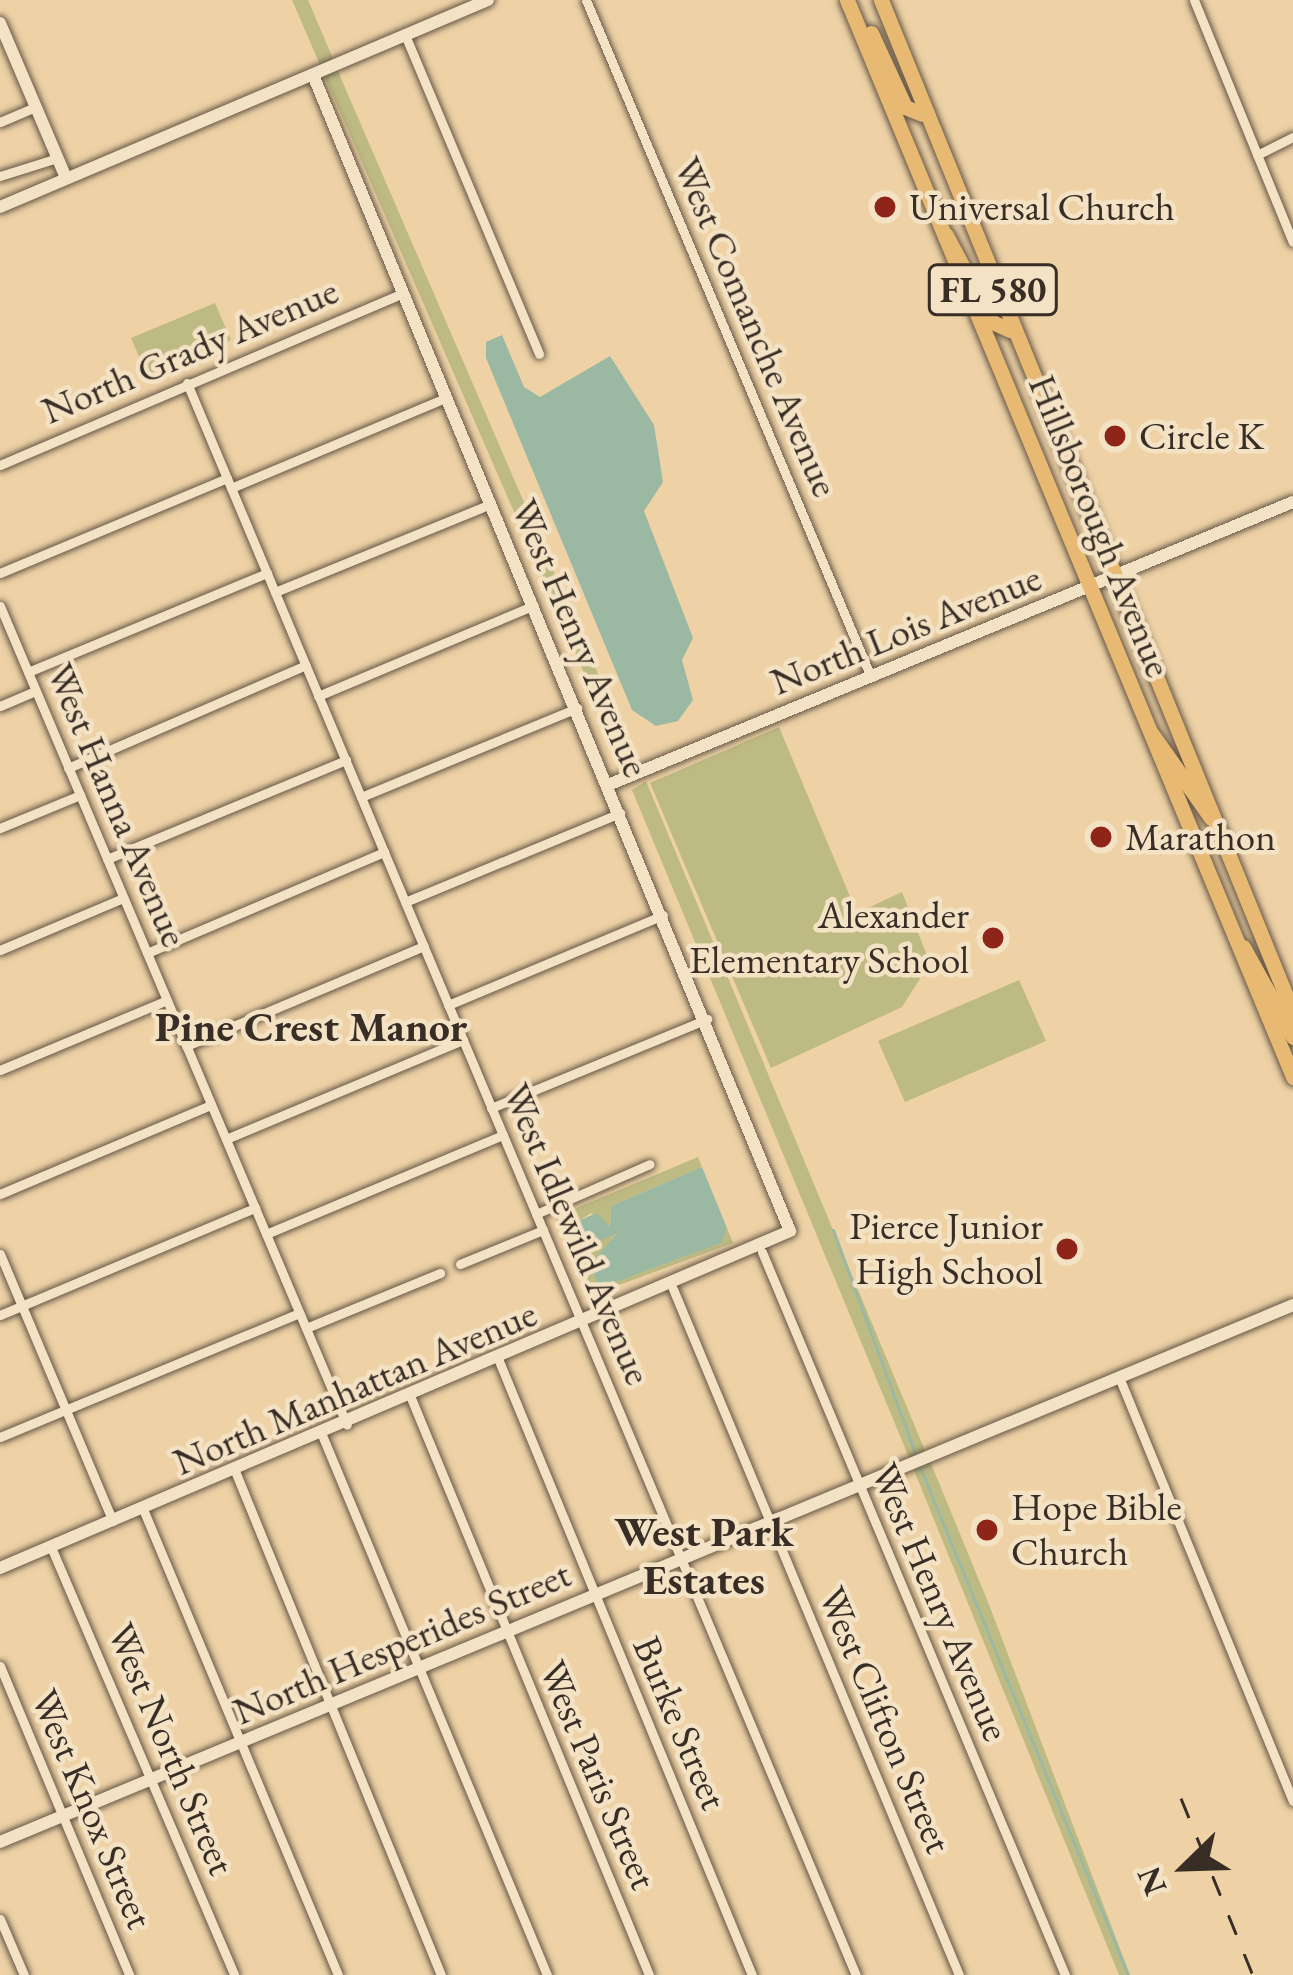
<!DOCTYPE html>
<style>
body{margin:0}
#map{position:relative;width:1293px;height:1975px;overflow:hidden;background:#eed2a6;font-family:"EB Garamond",serif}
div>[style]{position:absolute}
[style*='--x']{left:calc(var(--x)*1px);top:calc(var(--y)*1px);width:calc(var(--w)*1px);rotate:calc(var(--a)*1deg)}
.green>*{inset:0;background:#beba83}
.water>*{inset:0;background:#9bb8a2}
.stream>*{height:3px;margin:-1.5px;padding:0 1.5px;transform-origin:1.5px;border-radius:1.5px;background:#9bb8a2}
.roads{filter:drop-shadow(0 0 3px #665746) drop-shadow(0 0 3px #665746)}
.minor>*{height:9px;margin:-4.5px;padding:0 4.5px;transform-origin:4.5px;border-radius:4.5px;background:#f4e2c5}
.tertiary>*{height:12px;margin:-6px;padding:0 6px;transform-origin:6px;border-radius:6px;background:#f4e2c5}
.primary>*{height:15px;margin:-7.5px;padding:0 7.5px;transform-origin:7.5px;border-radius:7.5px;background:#e7b973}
.rail>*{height:3px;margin-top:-1.5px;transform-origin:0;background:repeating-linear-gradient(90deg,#382e26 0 21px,transparent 0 42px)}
.dots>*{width:33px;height:33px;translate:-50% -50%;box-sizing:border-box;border:6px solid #f4e2c5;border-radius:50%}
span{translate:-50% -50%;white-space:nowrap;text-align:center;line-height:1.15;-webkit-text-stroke:9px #f4e2c5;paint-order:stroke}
.shield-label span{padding:3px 9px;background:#f4e2c5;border:3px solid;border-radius:9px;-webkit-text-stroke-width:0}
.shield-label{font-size:36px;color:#382e26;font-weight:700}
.poi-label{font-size:39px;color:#382e26}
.left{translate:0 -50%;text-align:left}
.right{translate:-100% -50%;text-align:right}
.street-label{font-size:39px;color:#382e26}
.neighbourhood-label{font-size:42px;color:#382e26;font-weight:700}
.north{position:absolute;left:1125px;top:1807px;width:120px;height:120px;-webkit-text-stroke:9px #f4e2c5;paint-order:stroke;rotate:247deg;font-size:33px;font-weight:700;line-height:48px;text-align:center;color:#382e26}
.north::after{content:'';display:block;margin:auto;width:42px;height:54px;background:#382e26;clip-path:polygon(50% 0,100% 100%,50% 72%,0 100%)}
</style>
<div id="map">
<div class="green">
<i style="clip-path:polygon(292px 0,308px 0,334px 61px,321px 67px)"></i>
<i style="clip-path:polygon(337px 69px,627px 741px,618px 751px,324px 75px)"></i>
<i style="clip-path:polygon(215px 303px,231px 340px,147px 375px,131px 338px)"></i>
<i style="clip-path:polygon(779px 727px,857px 913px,902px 892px,930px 963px,902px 1007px,771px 1068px,650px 783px)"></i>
<i style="clip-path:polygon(646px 781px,926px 1453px,910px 1460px,632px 790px)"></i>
<i style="clip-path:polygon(1019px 980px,1046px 1041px,905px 1102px,878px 1041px)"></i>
<i style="clip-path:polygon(698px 1157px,702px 1167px,611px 1206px,610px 1226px,591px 1213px,580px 1220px,574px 1241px,616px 1233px,590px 1269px,644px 1271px,720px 1243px,727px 1228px,733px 1243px,589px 1296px,555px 1217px)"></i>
<i style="clip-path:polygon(930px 1461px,988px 1602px,1130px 1975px,1119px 1975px,913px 1468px)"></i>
</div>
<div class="water">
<i style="clip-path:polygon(502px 335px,524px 387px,540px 397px,610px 356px,654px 425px,663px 482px,644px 511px,693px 638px,682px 660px,693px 700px,678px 721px,656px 726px,632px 710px,486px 358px,486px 342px)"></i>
<i style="clip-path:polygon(702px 1167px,727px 1228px,721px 1243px,599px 1288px,591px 1264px,616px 1234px,580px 1248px,572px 1237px,580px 1220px,597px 1213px,610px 1227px,611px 1206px)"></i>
</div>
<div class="stream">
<i style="--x:833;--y:1230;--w:243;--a:69.8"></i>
<i style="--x:920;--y:1467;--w:549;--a:67.73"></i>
</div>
<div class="roads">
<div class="minor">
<i style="--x:586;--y:0;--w:735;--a:67.17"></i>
<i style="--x:1194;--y:0;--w:261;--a:67.8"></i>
<i style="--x:405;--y:35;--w:346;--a:67.2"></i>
<i style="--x:0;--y:122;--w:39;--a:-23"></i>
<i style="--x:1257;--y:155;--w:40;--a:-26.6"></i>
<i style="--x:0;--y:176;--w:60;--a:-17.5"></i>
<i style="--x:187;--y:383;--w:1727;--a:67.21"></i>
<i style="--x:0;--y:465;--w:439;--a:-23.1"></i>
<i style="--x:231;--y:488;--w:234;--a:-22.8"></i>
<i style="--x:0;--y:573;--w:246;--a:-22.7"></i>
<i style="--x:275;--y:592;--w:233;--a:-22.2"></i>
<i style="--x:0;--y:606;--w:889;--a:67.04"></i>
<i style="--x:28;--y:672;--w:259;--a:-22.5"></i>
<i style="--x:318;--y:696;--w:234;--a:-22.8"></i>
<i style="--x:0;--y:706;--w:39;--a:-23"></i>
<i style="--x:68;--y:768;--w:259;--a:-23.4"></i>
<i style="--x:361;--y:797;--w:234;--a:-22.4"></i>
<i style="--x:0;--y:828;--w:87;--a:-22.4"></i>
<i style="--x:107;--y:859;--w:259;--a:-22.5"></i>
<i style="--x:405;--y:902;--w:233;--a:-22.5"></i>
<i style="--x:0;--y:950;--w:134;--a:-22.9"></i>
<i style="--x:147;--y:953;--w:258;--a:-23.1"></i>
<i style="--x:448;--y:1005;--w:233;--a:-22.7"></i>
<i style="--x:186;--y:1046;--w:258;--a:-22.8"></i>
<i style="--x:0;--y:1070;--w:181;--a:-22.7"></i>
<i style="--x:491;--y:1108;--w:234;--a:-22.4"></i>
<i style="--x:226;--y:1139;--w:257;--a:-22.7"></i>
<i style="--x:0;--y:1194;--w:229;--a:-22.9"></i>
<i style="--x:536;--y:1214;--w:124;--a:-23.7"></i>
<i style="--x:266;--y:1234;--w:257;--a:-22.7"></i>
<i style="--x:762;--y:1252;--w:784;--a:67.26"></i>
<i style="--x:0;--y:1254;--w:290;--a:67.1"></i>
<i style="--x:460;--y:1264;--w:90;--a:-22.3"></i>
<i style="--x:673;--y:1289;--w:743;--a:67.37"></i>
<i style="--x:0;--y:1315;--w:277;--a:-22.8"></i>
<i style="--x:306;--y:1328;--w:145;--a:-22.3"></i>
<i style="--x:499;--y:1361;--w:664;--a:67.61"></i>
<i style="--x:1119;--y:1377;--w:458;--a:67.7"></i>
<i style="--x:411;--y:1398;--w:624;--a:67.58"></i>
<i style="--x:322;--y:1435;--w:585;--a:67.38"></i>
<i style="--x:0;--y:1437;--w:324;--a:-22.5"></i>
<i style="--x:235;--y:1471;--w:544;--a:67.77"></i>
<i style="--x:143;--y:1509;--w:505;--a:67.29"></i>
<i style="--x:51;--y:1547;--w:465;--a:66.8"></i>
<i style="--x:0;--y:1666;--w:335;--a:67.3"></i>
<i style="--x:0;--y:1919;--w:61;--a:66.8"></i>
</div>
<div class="tertiary">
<i style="--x:0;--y:23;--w:168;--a:66.9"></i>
<i style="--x:0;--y:207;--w:530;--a:-22.99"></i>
<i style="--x:608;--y:785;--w:741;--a:-22.45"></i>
<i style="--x:0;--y:1568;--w:859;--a:-23.1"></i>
<i style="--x:790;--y:1231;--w:1251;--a:-112.42"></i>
<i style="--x:0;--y:1842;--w:1400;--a:-22.55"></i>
</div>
<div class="primary">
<i style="--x:847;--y:0;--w:1166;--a:67.5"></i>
<i style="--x:881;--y:0;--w:1094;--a:67.87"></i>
<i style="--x:871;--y:33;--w:81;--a:65.3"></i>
<i style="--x:905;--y:107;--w:18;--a:22"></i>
<i style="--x:946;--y:235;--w:98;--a:62.1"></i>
<i style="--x:992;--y:322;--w:20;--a:24"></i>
<i style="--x:1152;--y:734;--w:103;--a:54.9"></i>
<i style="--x:1243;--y:947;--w:103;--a:60.9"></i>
</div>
</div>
<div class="rail">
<i style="--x:1181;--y:1798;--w:191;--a:67.9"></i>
</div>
<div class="dots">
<i style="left:885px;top:207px;background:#8f2418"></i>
<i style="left:1115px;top:436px;background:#8f2418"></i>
<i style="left:1101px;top:837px;background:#8f2418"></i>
<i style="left:993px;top:938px;background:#8f2418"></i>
<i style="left:1067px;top:1249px;background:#8f2418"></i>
<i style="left:987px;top:1530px;background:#8f2418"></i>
</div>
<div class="shield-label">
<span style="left:993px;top:290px">FL 580</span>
</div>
<div class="poi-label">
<span class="left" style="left:909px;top:207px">Universal Church</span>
<span class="left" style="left:1139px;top:436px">Circle K</span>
<span class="left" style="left:1125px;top:837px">Marathon</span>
<span class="right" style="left:969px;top:938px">Alexander<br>Elementary School</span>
<span class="right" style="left:1043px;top:1249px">Pierce Junior<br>High School</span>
<span class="left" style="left:1011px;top:1530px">Hope Bible<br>Church</span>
</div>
<div class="street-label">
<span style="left:756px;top:327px;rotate:67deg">West Comanche Avenue</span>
<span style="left:190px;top:351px;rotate:-23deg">North Grady Avenue</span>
<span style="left:1100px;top:526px;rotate:68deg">Hillsborough Avenue</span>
<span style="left:906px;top:630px;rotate:-22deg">North Lois Avenue</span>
<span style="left:580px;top:638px;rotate:67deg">West Henry Avenue</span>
<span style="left:117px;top:805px;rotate:67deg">West Hanna Avenue</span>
<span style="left:577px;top:1234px;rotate:67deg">West Idlewild Avenue</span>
<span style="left:355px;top:1388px;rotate:-23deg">North Manhattan Avenue</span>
<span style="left:940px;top:1602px;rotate:67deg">West Henry Avenue</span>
<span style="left:402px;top:1643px;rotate:-23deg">North Hesperides Street</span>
<span style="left:885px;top:1720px;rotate:67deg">West Clifton Street</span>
<span style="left:680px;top:1723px;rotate:67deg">Burke Street</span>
<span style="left:171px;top:1749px;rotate:67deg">West North Street</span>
<span style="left:598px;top:1775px;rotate:67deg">West Paris Street</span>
<span style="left:92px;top:1809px;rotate:67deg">West Knox Street</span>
</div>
<div class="neighbourhood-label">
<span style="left:311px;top:1027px">Pine Crest Manor</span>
<span style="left:704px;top:1556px">West Park<br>Estates</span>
</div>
<div class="north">N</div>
</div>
